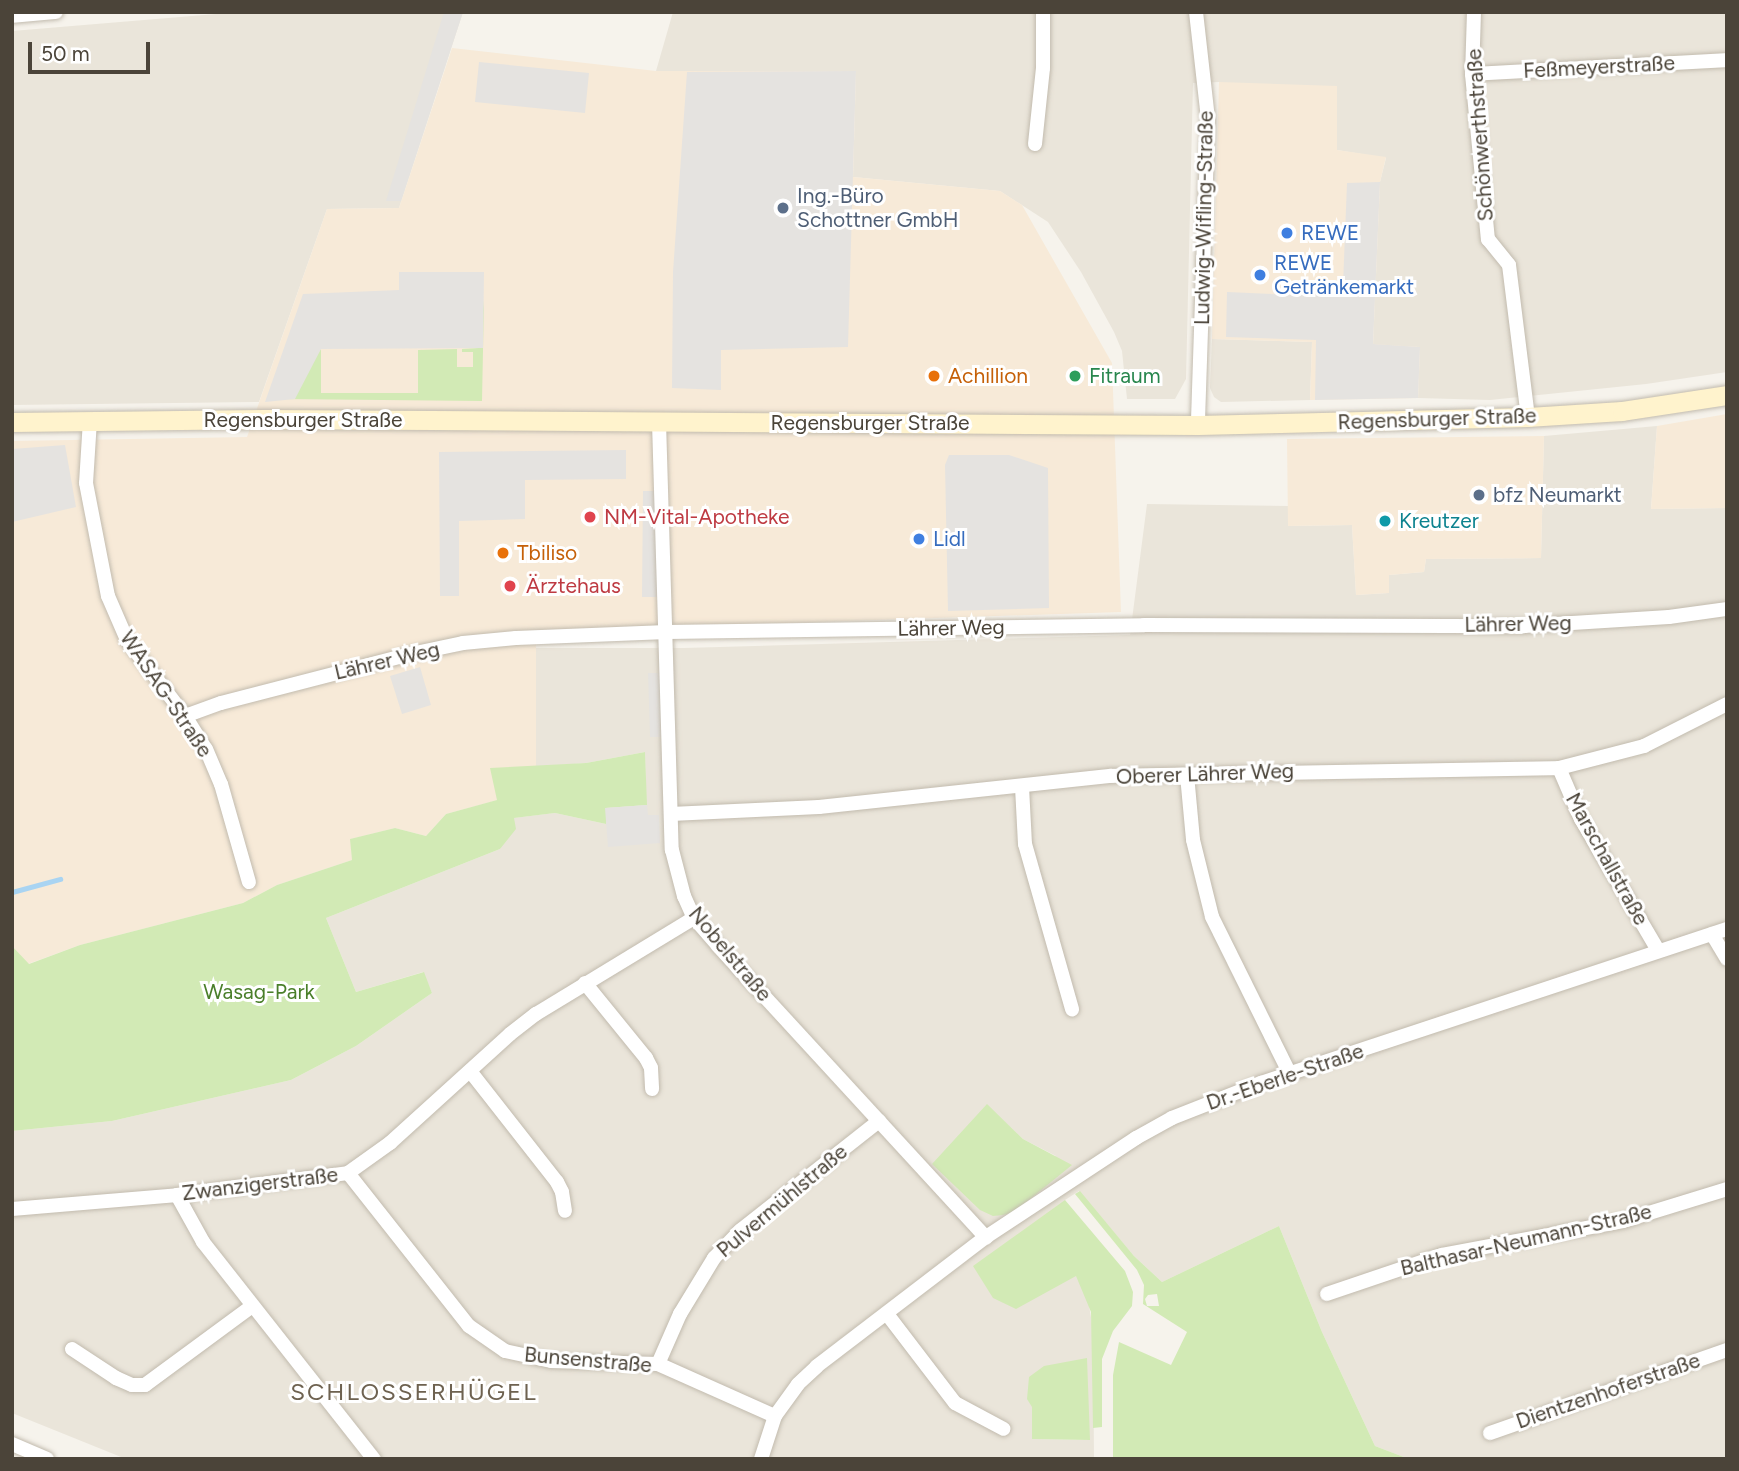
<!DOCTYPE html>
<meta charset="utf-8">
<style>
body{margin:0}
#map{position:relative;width:1739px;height:1471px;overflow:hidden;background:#f6f3ec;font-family:Figtree,sans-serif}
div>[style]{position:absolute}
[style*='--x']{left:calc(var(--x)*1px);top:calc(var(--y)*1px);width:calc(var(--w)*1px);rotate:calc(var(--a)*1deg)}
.residential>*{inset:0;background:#eae5da}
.commercial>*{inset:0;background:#f7ead8}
.green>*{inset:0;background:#d2eab5}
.parking>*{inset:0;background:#e5e3e0}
.stream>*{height:5px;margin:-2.5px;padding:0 2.5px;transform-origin:2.5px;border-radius:2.5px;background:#a9d4f2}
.roads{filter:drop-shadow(0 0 2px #c2bbae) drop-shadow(0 0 2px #c2bbae)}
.minor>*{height:14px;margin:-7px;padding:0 7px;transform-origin:7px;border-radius:7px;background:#fff}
.secondary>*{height:19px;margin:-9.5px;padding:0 9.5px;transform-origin:9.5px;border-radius:9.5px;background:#fff3cd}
.dots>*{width:19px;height:19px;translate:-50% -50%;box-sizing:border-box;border:4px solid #fff;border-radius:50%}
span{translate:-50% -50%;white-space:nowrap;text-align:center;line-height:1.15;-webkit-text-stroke:6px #fff;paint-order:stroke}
.street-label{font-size:21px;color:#4b4439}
.service-label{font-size:21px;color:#4e5e75}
.left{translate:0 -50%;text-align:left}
.shop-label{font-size:21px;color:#366cbe}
.food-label{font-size:21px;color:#c56008}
.leisure-label{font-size:21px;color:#27864d}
.health-label{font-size:21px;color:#be3a42}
.culture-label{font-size:21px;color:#0d838f}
.park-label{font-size:21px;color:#4a7f2a}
.quarter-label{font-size:24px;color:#6e6250;letter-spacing:2px}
.frame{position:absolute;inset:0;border:14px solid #4b4439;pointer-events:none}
.scale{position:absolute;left:28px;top:42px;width:122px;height:32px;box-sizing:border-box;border:4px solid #4b4439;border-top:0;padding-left:9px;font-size:21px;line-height:24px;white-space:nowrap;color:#4b4439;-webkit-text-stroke:5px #fff;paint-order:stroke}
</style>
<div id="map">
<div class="residential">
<i style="clip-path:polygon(240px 12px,463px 12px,399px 208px,327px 209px,259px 402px,12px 405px,12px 31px)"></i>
<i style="clip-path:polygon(673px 12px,1727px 12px,1727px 372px,1646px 384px,1490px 400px,1418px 398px,1420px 347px,1373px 345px,1380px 182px,1386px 158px,1337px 150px,1219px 82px,1193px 83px,1186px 379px,1175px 399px,1127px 399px,1122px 351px,1114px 332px,1081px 272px,1048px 222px,1000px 191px,853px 177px,856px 71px,656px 71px)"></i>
<i style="clip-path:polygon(1212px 339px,1312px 342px,1310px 400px,1221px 402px,1214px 397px,1210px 388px)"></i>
<i style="clip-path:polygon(evenodd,1657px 426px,1651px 509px,1727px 508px,1727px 1459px,1409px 1459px,1375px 1446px,1322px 1332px,1279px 1226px,1162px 1282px,1134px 1256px,1079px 1191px,1065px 1200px,1076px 1275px,1088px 1299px,1093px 1330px,1094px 1459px,126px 1459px,12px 1413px,12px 1131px,112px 1121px,291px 1080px,356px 1046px,432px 993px,423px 972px,356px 992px,326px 918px,500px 849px,513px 818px,555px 813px,606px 824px,605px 808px,646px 805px,645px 752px,586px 763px,536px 767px,536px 648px,684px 648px,1130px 635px,1147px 504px,1288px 506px,1289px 526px,1352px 525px,1356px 595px,1388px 593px,1389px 575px,1424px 572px,1426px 559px,1541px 558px,1544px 436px,1657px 426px,987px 1105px,1023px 1139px,1056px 1156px,980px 1210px,987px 1105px,1657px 426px,1032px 1406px,1090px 1440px,1032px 1439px,1032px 1406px)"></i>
</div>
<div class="commercial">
<i style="clip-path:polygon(452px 48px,656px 71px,856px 71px,853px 177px,1000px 191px,1022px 205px,1112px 363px,1121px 612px,536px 631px,536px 767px,491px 769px,498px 800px,446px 814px,426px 836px,395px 828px,351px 839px,352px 860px,277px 885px,243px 903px,80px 945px,28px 964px,12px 946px,12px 441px,247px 437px,327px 209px,399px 208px)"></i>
<i style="clip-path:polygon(1219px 82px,1337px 86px,1337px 150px,1386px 157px,1380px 182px,1373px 344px,1420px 347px,1418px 398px,1310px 400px,1312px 342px,1212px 339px)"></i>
<i style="clip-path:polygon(1727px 414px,1727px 508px,1651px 509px,1657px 426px)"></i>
<i style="clip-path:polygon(1544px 436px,1541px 558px,1426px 559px,1424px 572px,1389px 575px,1389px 593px,1356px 595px,1352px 525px,1288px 526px,1287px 439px)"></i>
</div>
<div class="green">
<i style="clip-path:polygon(484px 300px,482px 401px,282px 399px,321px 349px,321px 393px,418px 393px,418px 350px,457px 349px,457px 367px,473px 367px,473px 352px,462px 352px,462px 349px,479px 348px)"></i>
<i style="clip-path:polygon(645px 752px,647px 805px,606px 808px,606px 824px,555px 813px,514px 818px,516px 829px,500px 849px,326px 918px,356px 992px,424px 972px,432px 993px,356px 1046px,291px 1080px,112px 1121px,12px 1131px,12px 946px,29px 964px,80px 945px,243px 903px,277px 885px,352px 860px,350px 839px,395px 828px,426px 836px,446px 814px,497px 800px,490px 768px,586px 763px)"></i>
<i style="clip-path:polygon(987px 1104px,1023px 1139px,1072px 1165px,1014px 1212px,1003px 1215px,993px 1216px,980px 1210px,932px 1164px)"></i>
<i style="clip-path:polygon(evenodd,1080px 1191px,1134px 1256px,1162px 1282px,1279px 1226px,1322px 1332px,1375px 1446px,1409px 1459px,1113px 1459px,1113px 1375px,1119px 1342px,1171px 1365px,1187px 1332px,1143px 1304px,1144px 1285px,1137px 1270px,1075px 1194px,1080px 1191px,1157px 1294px,1159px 1306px,1147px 1306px,1145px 1299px,1148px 1295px,1157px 1294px)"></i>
<i style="clip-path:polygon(1065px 1200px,1125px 1271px,1133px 1292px,1132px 1306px,1113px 1331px,1102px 1359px,1102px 1427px,1093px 1428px,1091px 1312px,1076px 1276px,1016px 1309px,993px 1298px,973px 1266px)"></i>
<i style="clip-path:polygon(1087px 1358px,1090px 1440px,1032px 1439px,1032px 1407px,1027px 1399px,1029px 1377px,1044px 1366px)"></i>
</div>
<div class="parking">
<i style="clip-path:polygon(444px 12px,463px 12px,401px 201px,386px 201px)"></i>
<i style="clip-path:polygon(479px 62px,589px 73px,585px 113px,475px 102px)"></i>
<i style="clip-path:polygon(856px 71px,848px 347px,721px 350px,721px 390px,672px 388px,673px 272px,687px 72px)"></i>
<i style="clip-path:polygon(1380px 182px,1373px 344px,1420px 347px,1418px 398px,1315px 400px,1316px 340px,1226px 337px,1227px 292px,1292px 295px,1293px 283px,1343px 285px,1347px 183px)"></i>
<i style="clip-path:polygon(399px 272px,484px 272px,483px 348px,321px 349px,295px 399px,265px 402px,303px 294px,399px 290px)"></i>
<i style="clip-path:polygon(65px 445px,76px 507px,12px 522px,12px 449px)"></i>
<i style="clip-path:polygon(626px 450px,626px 479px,525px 480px,525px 519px,459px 521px,459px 596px,440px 596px,439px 452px)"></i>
<i style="clip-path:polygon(949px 455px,1009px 455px,1048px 468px,1049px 608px,948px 611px,945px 465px)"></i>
<i style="clip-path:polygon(643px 491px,659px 491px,658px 597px,642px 597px)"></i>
<i style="clip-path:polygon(420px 667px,431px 705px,402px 714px,390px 676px)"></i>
<i style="clip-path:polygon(648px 673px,661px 673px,663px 737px,650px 737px)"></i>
<i style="clip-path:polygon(647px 805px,648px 815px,659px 815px,660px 843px,608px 847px,605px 808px)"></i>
</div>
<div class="stream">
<i style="--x:12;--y:892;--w:50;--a:-15.2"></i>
</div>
<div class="roads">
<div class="minor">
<i style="--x:1196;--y:12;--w:108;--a:83.6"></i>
<i style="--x:1208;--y:119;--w:306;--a:91.9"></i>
<i style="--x:1474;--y:12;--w:62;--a:91.8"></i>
<i style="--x:1472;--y:74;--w:166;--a:84.5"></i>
<i style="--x:1488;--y:239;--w:33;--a:51"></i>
<i style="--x:1509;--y:265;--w:153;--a:82.9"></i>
<i style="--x:12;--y:16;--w:44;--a:-5.2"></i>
<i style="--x:1472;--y:74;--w:255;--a:-3.1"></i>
<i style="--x:1035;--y:144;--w:76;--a:-84"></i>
<i style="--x:1043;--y:68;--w:56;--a:-90"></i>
<i style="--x:90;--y:420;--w:63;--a:93.6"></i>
<i style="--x:86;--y:483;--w:115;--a:79"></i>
<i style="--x:108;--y:596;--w:48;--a:66.6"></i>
<i style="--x:127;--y:640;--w:96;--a:52.7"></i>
<i style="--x:185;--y:716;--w:39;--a:58"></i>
<i style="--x:206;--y:749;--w:38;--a:67"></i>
<i style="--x:221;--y:784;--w:102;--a:74.1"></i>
<i style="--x:659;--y:422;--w:428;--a:88.3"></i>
<i style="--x:672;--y:850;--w:48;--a:75.4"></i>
<i style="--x:684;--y:896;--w:24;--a:66"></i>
<i style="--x:694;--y:918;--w:37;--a:49"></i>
<i style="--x:718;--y:946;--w:396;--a:47.4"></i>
<i style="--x:185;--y:716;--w:38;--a:-20"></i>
<i style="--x:221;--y:703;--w:191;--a:-14.5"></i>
<i style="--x:406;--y:655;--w:58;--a:-11.9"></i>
<i style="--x:463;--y:643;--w:53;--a:-5.4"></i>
<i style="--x:516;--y:638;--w:151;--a:-2.3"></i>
<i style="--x:667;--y:632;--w:477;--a:-0.8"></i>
<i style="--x:1144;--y:625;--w:380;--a:0.2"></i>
<i style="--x:1524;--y:626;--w:145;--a:-3.6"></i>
<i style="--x:1669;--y:617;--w:59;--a:-7.9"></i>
<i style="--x:1559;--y:768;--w:56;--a:66.7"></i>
<i style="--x:1581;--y:819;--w:152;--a:59.6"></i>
<i style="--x:1187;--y:775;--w:65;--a:84.7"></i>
<i style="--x:1193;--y:840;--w:79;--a:76.1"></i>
<i style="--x:1212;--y:917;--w:175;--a:63.6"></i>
<i style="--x:1022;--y:787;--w:57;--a:87"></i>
<i style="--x:1025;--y:844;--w:172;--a:74.1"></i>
<i style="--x:671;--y:814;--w:148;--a:-2.7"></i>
<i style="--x:819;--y:807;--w:294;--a:-6.1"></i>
<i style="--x:1111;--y:776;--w:448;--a:-1"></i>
<i style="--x:1559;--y:768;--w:88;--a:-14.5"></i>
<i style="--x:1644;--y:746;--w:93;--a:-26.8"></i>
<i style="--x:1712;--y:934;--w:29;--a:59"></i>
<i style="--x:585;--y:983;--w:97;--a:50.9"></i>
<i style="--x:646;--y:1058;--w:11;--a:63"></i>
<i style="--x:651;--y:1068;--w:21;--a:87"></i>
<i style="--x:470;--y:1071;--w:141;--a:51.9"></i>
<i style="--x:557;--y:1182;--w:11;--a:63"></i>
<i style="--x:562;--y:1192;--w:19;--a:81"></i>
<i style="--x:348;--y:1173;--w:195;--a:51.7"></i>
<i style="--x:469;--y:1326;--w:44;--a:34.8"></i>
<i style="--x:505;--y:1351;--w:47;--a:12.3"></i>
<i style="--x:551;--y:1361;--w:107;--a:1.6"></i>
<i style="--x:658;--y:1364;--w:128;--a:24"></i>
<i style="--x:177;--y:1195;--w:54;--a:61"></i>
<i style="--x:203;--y:1242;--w:276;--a:51.8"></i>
<i style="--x:12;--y:1209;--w:166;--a:-4.8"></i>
<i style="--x:177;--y:1195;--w:172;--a:-7.3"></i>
<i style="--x:348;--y:1173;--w:52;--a:-35.5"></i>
<i style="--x:390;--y:1143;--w:162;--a:-42.2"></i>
<i style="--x:510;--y:1034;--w:33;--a:-38"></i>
<i style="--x:536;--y:1014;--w:185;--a:-31.3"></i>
<i style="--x:1327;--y:1294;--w:121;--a:-18.7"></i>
<i style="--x:1442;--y:1255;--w:184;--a:-10.6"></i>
<i style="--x:1623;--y:1221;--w:109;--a:-17.1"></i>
<i style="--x:887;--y:1314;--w:112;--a:52.6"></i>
<i style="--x:955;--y:1403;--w:55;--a:28"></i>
<i style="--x:72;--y:1349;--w:53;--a:33.4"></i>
<i style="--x:116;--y:1378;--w:17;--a:24"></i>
<i style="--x:132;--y:1385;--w:13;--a:0"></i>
<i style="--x:145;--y:1385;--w:133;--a:-36.4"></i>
<i style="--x:658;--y:1364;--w:55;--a:-66.3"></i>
<i style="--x:680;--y:1314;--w:66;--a:-58.7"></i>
<i style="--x:714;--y:1258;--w:39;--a:-46"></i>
<i style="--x:741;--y:1230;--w:176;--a:-38.3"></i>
<i style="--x:1490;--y:1433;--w:251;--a:-19.3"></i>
<i style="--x:12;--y:1444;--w:38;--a:23"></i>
<i style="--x:761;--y:1459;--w:45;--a:-72"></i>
<i style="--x:775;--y:1416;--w:39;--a:-54"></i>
<i style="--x:798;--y:1384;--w:26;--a:-43"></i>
<i style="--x:817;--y:1366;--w:213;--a:-37.4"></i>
<i style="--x:986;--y:1237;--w:180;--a:-33.4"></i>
<i style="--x:1136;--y:1138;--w:41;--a:-29.1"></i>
<i style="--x:1172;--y:1118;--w:96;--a:-21.5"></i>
<i style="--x:1261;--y:1083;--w:491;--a:-18.3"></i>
</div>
<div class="secondary">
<i style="--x:12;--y:422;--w:252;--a:-0.7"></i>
<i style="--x:264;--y:419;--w:934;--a:0.37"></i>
<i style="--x:1198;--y:425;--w:330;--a:-1.4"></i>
<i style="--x:1528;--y:417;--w:94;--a:-3.7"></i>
<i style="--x:1622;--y:411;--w:106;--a:-8.7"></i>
</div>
</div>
<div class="dots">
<i style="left:783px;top:208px;background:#5c6f8a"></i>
<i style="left:1287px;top:233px;background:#3f7fe0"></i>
<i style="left:1260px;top:275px;background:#3f7fe0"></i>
<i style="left:934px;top:376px;background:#e8710a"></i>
<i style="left:1075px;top:376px;background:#2e9e5b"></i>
<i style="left:1479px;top:495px;background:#5c6f8a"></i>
<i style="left:590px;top:517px;background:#e0444e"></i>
<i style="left:1385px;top:521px;background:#0f9aa8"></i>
<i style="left:919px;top:539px;background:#3f7fe0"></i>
<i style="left:503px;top:553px;background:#e8710a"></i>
<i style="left:510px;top:586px;background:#e0444e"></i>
</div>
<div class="street-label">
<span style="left:1599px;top:67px;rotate:-3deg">Feßmeyerstraße</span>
<span style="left:1480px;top:135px;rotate:-94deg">Schönwerthstraße</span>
<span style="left:1204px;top:218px;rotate:-89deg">Ludwig-Wifling-Straße</span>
<span style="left:1437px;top:419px;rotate:-2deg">Regensburger Straße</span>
<span style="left:303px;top:420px">Regensburger Straße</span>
<span style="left:870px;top:423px">Regensburger Straße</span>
<span style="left:1518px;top:624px;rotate:-1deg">Lährer Weg</span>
<span style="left:951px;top:628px;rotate:-1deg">Lährer Weg</span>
<span style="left:387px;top:661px;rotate:-13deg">Lährer Weg</span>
<span style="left:166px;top:694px;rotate:56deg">WASAG-Straße</span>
<span style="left:1205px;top:774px;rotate:-2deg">Oberer Lährer Weg</span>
<span style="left:1607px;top:859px;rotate:61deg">Marschallstraße</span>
<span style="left:730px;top:954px;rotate:50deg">Nobelstraße</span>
<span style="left:1285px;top:1077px;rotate:-19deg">Dr.-Eberle-Straße</span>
<span style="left:260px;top:1184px;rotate:-7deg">Zwanzigerstraße</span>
<span style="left:782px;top:1201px;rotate:-40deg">Pulvermühlstraße</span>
<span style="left:1526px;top:1240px;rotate:-13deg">Balthasar-Neumann-Straße</span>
<span style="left:588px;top:1360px;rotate:5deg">Bunsenstraße</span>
<span style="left:1608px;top:1391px;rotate:-19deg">Dientzenhoferstraße</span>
</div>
<div class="service-label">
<span class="left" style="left:797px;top:208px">Ing.-Büro<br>Schottner GmbH</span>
<span class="left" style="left:1493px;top:495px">bfz Neumarkt</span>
</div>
<div class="shop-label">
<span class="left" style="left:1301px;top:233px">REWE</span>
<span class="left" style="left:1274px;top:275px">REWE<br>Getränkemarkt</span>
<span class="left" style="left:933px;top:539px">Lidl</span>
</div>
<div class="food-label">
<span class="left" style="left:948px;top:376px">Achillion</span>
<span class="left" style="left:517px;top:553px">Tbiliso</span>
</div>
<div class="leisure-label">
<span class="left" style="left:1089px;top:376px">Fitraum</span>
</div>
<div class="health-label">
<span class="left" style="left:604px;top:517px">NM-Vital-Apotheke</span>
<span class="left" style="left:526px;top:586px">Ärztehaus</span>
</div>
<div class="culture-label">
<span class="left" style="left:1399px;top:521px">Kreutzer</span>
</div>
<div class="park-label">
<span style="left:259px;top:992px">Wasag-Park</span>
</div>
<div class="quarter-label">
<span style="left:414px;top:1392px">SCHLOSSERHÜGEL</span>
</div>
<div class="frame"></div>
<div class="scale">50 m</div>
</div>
